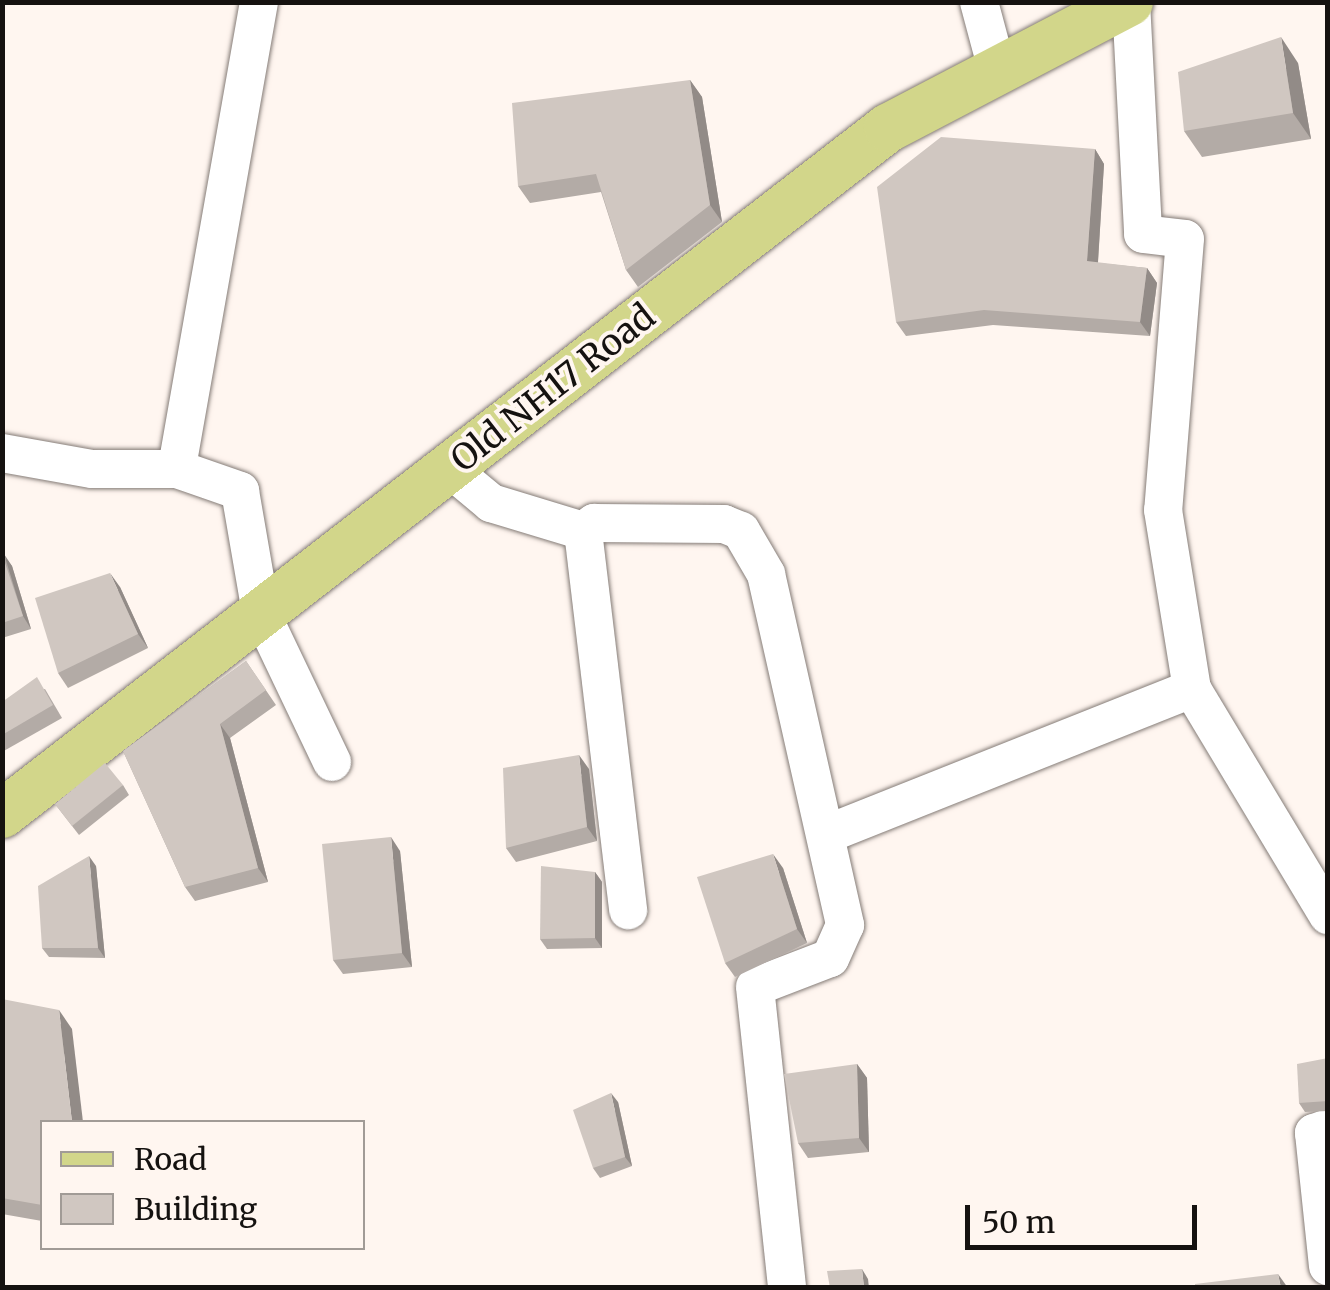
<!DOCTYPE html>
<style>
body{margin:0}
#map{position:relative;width:1330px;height:1290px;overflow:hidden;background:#fff6f0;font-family:Merriweather,serif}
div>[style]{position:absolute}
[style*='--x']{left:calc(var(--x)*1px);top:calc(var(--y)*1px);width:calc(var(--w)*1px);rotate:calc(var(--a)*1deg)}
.roads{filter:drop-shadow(0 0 2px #857c77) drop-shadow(0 0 2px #857c77)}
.minor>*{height:38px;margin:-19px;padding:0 19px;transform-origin:19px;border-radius:19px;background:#fff}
.major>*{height:48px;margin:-24px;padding:0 24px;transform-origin:24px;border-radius:24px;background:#d2d68a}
.wall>*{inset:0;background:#b3aba6}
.shaded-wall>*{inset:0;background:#928b87}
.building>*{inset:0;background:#d0c7c1}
span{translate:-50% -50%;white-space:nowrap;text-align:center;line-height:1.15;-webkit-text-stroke:8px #fff6f0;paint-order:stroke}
.street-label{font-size:35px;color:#151210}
.frame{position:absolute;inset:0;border:5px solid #151210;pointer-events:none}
.legend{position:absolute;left:40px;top:1120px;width:325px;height:130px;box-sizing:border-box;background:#fff6f0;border:2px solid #a19b96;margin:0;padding:12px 18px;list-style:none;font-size:30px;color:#151210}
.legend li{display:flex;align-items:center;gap:20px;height:50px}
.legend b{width:50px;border:2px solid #a19b96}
.scale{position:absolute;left:965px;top:1205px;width:232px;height:45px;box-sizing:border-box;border:5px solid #151210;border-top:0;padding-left:12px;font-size:30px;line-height:35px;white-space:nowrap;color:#151210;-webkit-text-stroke:8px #fff6f0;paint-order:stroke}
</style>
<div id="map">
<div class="roads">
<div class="minor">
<i style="--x:259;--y:2;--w:474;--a:100"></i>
<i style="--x:177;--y:469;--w:67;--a:19.2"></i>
<i style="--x:240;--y:491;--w:124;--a:80.2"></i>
<i style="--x:261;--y:613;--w:165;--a:64.5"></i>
<i style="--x:979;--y:2;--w:73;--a:75"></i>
<i style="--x:1131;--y:2;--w:232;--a:87"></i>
<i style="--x:1143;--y:234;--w:42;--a:6.8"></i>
<i style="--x:1185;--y:239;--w:272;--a:94.6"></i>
<i style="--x:1163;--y:510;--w:181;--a:80.8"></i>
<i style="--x:1192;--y:689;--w:264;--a:59"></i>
<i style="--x:2;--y:453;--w:91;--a:10.1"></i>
<i style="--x:92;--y:469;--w:85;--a:0"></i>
<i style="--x:449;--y:468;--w:55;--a:39.8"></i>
<i style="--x:491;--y:503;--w:96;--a:16.9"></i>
<i style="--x:583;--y:531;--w:14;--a:-36"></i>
<i style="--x:594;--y:523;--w:130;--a:0.4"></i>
<i style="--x:724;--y:524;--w:18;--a:22"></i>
<i style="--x:741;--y:531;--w:50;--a:59.8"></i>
<i style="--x:766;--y:574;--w:360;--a:77.3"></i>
<i style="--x:845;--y:925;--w:36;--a:114"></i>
<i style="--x:830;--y:958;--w:80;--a:158.9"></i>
<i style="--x:755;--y:987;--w:303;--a:83.9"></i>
<i style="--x:583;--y:531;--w:382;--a:83.2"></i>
<i style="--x:827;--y:834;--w:393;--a:-21.7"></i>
<i style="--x:1328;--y:1128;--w:15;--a:160"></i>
<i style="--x:1314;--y:1133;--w:134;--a:84"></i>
</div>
<div class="major">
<i style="--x:2;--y:814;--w:1121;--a:-37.75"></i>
<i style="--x:888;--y:128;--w:272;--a:-27.6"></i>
</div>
</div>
<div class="wall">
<i style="clip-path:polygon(1298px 63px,1311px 139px,1202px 157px,1184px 131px)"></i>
<i style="clip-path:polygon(690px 80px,702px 97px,722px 222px,638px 287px,626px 270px,601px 192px,530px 203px,518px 186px)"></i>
<i style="clip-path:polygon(1095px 149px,1104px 164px,1098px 263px,1147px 268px,1157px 283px,1150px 336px,993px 325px,906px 336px,896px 322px)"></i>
<i style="clip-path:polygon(2px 554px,12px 566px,31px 629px,2px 638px)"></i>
<i style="clip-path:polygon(120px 587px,148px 648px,68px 688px,58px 673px)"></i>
<i style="clip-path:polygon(246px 661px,276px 705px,230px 738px,268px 882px,195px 901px,185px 887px,123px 751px)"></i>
<i style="clip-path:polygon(45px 689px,62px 718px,2px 752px,2px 702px)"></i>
<i style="clip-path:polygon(589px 769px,597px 841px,516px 862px,506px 848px)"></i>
<i style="clip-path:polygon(123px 785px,129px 795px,79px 835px,55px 804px)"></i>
<i style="clip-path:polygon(400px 851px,412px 967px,343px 974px,333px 960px)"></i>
<i style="clip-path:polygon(96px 866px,105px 958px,49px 957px,42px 948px)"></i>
<i style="clip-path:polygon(783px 868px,807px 943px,735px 977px,725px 963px)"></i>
<i style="clip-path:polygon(595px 872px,602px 882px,602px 948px,547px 949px,540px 939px)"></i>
<i style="clip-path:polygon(2px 999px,72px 1029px,42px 1122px,42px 1221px,2px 1214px)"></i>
<i style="clip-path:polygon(1328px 1058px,1328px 1111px,1305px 1112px,1299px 1103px)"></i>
<i style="clip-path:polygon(857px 1064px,867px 1078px,869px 1152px,808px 1158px,798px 1143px)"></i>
<i style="clip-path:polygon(618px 1102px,632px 1166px,600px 1178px,593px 1168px)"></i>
</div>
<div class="shaded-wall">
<i style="clip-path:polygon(1281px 37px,1298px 63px,1311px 139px,1293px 113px)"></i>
<i style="clip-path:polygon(690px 80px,702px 97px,722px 222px,710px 205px)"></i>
<i style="clip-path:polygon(1095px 149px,1104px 164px,1097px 276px,1087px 261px)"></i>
<i style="clip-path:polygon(1147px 268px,1157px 283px,1150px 336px,1140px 322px)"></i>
<i style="clip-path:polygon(4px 554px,12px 566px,31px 629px,23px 616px)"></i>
<i style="clip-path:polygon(110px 573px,120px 587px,148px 648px,138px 634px)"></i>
<i style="clip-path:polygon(220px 724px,230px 738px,268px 882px,258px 868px)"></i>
<i style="clip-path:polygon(579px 755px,589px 769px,597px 841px,587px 827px)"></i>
<i style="clip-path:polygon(391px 837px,400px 851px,412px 967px,402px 953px)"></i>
<i style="clip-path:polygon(773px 854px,783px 868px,807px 943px,797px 929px)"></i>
<i style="clip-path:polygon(89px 856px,96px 866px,105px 958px,98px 948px)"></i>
<i style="clip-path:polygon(595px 872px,602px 882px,602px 948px,595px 938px)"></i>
<i style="clip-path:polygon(59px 1010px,72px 1029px,83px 1122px,72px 1122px)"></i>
<i style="clip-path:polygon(857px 1064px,867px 1078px,869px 1152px,859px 1138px)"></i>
<i style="clip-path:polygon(611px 1093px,618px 1102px,632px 1166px,625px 1157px)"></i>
<i style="clip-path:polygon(862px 1269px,868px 1279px,869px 1288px,864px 1288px)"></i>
<i style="clip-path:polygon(1278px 1274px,1288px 1288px,1281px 1288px)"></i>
</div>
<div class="building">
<i style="clip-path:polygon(1281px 37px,1293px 113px,1184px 131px,1178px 72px)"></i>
<i style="clip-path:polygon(690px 80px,710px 205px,626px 270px,596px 174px,518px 186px,512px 103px)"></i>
<i style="clip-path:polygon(941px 137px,1095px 149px,1087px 261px,1147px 268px,1140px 322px,984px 310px,896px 322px,877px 187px)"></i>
<i style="clip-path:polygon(2px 554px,23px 616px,2px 623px)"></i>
<i style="clip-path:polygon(110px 573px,138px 634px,58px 673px,35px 598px)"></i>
<i style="clip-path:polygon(246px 661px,266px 690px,220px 724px,258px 868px,185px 887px,123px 751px)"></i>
<i style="clip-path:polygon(37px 677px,53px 705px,2px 735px,2px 702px)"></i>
<i style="clip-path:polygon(579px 755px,587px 827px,506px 848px,503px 768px)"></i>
<i style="clip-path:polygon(105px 763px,123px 785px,72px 826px,55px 804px)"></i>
<i style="clip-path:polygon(391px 837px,402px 953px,333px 960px,322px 844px)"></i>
<i style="clip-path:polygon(773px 854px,797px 929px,725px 963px,697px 877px)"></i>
<i style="clip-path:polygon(89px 856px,98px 948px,42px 948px,38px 886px)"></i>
<i style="clip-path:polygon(541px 866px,595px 872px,595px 938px,540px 939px)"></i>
<i style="clip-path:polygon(2px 999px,59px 1010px,72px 1122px,42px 1122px,42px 1205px,2px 1198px)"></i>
<i style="clip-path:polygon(1328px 1058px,1328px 1101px,1299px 1103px,1297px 1064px)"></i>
<i style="clip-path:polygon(857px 1064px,859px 1138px,798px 1143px,784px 1074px)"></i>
<i style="clip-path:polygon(611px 1093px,625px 1157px,593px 1168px,573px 1110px)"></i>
<i style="clip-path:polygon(862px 1269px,864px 1288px,830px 1288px,827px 1271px)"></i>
<i style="clip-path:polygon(1278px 1274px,1281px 1288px,1195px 1288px,1195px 1284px)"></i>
</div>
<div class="street-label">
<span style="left:553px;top:388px;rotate:-38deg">Old NH17 Road</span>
</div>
<div class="frame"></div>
<ul class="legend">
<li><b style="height:12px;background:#d2d68a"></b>Road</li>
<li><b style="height:28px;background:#d0c7c1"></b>Building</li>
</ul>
<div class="scale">50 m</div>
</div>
